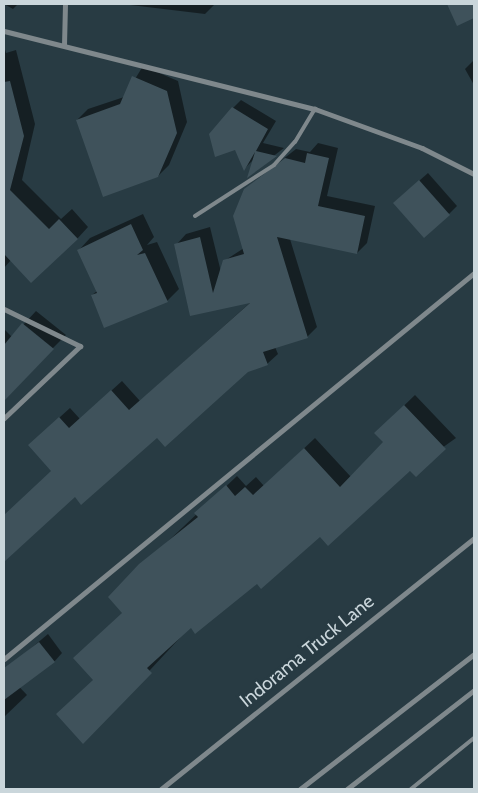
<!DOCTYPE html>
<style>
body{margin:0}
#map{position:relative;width:478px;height:793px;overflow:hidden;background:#283b43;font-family:Cabin,sans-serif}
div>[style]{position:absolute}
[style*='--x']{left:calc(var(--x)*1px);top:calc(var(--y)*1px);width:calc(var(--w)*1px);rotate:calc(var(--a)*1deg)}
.shadow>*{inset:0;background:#0007}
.building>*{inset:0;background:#3f525b}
.lane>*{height:4px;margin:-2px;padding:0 2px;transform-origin:2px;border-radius:2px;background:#7f888c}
.street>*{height:5px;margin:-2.5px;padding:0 2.5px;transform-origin:2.5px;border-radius:2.5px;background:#7f888c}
span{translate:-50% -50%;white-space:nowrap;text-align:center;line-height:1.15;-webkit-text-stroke:5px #283b43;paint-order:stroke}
.street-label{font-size:19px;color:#cad6db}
.frame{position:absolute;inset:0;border:5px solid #cad6db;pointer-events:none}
</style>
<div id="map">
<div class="shadow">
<i style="clip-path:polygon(4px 4px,18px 4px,13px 9px)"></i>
<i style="clip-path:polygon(122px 4px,215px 4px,205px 14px)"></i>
<i style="clip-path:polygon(4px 46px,6px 53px,16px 50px,35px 124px,22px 180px,61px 219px,72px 209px,88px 227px,77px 239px,11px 260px,4px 268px)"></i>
<i style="clip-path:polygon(474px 60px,474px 85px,465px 69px)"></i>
<i style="clip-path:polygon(143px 66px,178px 81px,187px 122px,169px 165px,158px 176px,77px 120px,88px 109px,124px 97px)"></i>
<i style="clip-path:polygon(241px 100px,276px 121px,263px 143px,284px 148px,250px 174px,254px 159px,244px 169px,233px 108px)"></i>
<i style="clip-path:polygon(318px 143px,338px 148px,327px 196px,375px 206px,367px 243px,357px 253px,290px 239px,317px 327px,307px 337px,275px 347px,278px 354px,267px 364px,248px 371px,75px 496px,8px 557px,4px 552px,4px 516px,53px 471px,40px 435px,70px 408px,80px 419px,122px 381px,140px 401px,252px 301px,191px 314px,176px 245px,186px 234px,210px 227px,221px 272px,224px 261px,244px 248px,245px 189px,296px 149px,310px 152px)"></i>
<i style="clip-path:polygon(428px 173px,457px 206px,449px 214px,394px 203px)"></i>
<i style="clip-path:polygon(143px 214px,154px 237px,147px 245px,157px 242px,179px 289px,167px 301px,92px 295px,97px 291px,79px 250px,90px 238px)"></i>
<i style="clip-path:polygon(36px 311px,66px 335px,4px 397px,4px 329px,12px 337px)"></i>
<i style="clip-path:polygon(415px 395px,456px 438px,191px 626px,83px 742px,95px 680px,124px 613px,109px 597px,237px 476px,246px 486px,256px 477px,264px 486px,315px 438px,351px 477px,385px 442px,386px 423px)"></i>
<i style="clip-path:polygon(48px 634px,62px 653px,54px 662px,17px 660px)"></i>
<i style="clip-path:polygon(10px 677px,27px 695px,4px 717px,4px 683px)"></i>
</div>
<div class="building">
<i style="clip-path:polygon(447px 4px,474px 4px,474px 18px,457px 26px)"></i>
<i style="clip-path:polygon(132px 76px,167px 91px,177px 133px,158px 177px,103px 197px,76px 120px,120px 104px)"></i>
<i style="clip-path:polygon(10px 81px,24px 136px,10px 190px,49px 229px,59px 219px,78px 239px,31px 283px,4px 254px,4px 82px)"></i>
<i style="clip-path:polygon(232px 107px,268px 129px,256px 151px,277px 156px,247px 178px,255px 152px,244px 171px,235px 150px,215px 157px,209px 134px)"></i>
<i style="clip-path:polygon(307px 153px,329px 158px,318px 206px,365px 216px,357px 254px,277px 237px,308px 338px,263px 352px,268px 365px,248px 372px,165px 447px,157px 438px,81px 505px,75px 497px,4px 562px,4px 515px,51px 471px,28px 445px,59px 417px,69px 428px,111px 390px,129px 410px,250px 303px,190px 316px,174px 244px,200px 237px,213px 293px,223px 260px,244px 254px,233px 216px,244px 189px,285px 158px,305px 163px)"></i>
<i style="clip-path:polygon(419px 180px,450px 215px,424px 238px,393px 203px)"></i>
<i style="clip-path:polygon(131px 224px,143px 250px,137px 255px,145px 253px,168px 302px,104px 328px,91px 295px,97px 293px,77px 250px)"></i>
<i style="clip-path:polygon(22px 323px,54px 349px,4px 401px,4px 345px)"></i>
<i style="clip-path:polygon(404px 405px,446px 449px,416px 477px,410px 471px,328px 546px,320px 537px,261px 589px,257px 584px,195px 634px,191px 628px,147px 668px,152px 673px,83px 744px,56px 714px,93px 680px,73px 658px,122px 613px,108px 597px,139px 564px,198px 517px,194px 513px,226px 485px,235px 496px,245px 487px,253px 495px,304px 448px,340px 487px,383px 442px,374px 433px)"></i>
<i style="clip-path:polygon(39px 642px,55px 662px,4px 700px,4px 668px)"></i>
</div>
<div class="lane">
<i style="--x:195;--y:216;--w:94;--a:-32.8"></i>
<i style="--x:274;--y:165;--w:31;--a:-48"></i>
<i style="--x:295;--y:142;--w:39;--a:-59"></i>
<i style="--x:411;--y:789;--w:81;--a:-39"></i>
</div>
<div class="street">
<i style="--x:4;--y:31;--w:321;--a:14.1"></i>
<i style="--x:315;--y:109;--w:114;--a:20"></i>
<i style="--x:422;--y:148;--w:58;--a:26.6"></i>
<i style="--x:64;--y:45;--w:41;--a:-88.6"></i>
<i style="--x:4;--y:309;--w:85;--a:26"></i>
<i style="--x:80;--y:346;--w:105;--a:136.5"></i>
<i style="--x:4;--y:659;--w:608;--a:-39.4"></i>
<i style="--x:161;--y:789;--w:401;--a:-38.7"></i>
<i style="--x:300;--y:789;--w:220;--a:-37.8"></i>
<i style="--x:347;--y:789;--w:161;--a:-37.9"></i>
</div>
<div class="street-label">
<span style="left:307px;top:651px;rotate:-39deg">Indorama Truck Lane</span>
</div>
<div class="frame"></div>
</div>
